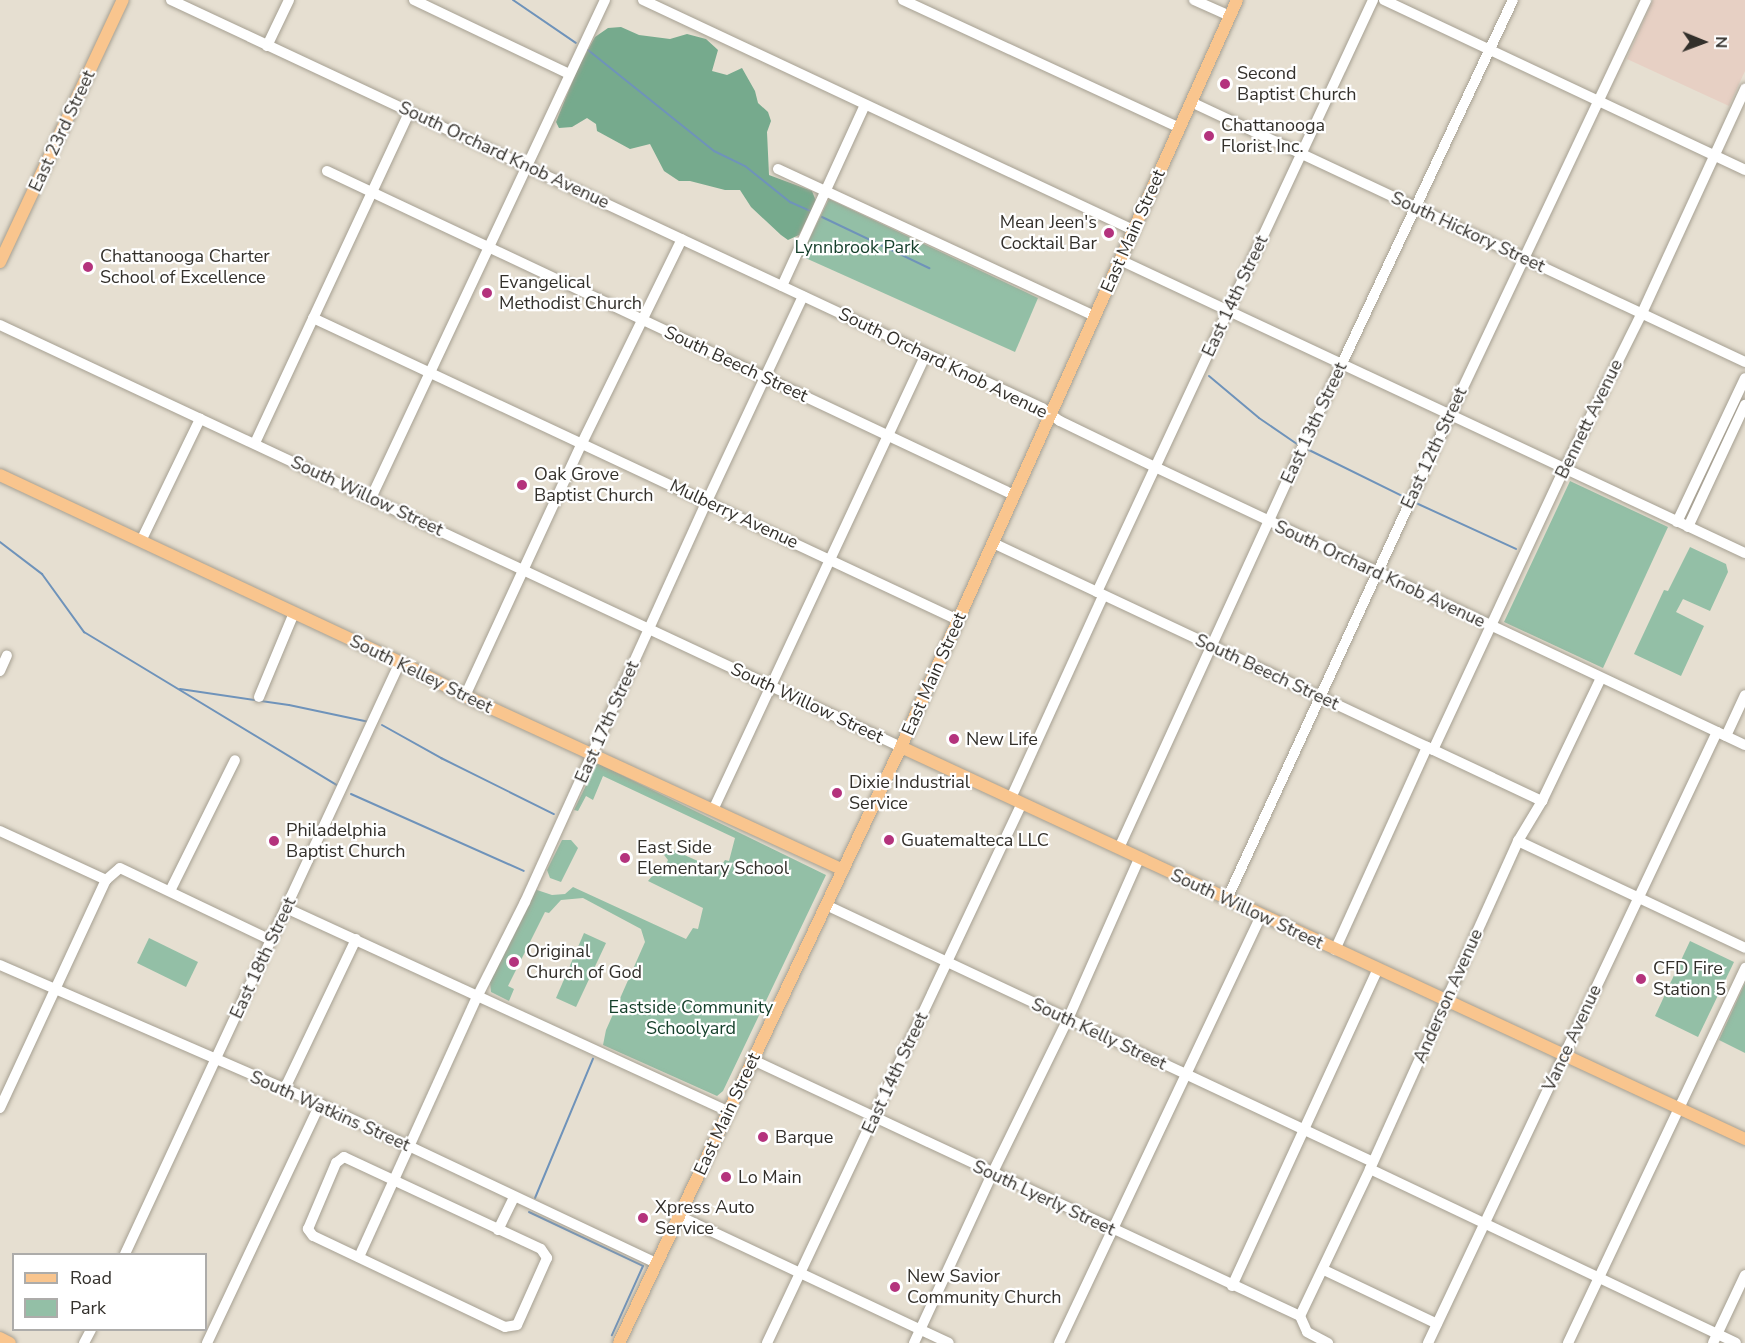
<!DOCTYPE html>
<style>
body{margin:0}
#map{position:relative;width:1745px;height:1343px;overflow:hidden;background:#e6dfd1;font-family:"Nunito Sans",sans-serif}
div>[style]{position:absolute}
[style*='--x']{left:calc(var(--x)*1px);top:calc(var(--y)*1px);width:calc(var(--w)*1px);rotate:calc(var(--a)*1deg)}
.education>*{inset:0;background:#e7d0c4}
.green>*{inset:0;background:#93bfa6}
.forest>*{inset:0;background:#76aa8d}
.stream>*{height:2px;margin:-1px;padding:0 1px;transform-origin:1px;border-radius:1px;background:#6f93ba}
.roads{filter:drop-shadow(0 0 2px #a6a092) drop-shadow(0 0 2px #a6a092)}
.minor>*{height:10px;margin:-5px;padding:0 5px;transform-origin:5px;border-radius:5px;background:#fff}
.major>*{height:12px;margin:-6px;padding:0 6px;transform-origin:6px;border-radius:6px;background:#f9c58e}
.dots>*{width:16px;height:16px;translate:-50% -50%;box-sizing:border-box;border:3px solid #fff;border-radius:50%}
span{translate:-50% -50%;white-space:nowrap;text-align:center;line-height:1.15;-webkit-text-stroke:4.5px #fff;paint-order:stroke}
.poi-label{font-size:18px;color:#33302b}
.left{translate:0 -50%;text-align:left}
.right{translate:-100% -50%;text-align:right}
.street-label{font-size:18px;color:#33302b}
.park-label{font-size:18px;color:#143f2a}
.legend{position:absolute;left:12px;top:1253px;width:195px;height:78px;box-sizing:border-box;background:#fff;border:2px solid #adacaa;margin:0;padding:8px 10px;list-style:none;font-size:18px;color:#33302b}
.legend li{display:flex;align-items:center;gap:12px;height:30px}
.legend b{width:30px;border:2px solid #adacaa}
.north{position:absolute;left:1673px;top:12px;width:60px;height:60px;-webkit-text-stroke:4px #fff;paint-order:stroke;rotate:91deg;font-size:16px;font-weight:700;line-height:24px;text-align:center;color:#33302b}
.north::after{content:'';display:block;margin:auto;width:21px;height:27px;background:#33302b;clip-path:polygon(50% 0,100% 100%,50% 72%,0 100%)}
</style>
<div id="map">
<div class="education">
<i style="clip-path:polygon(1653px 0,1745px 0,1745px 71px,1729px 106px,1627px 59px)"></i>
</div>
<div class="green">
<i style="clip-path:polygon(829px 199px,1038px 298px,1015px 352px,801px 256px)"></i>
<i style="clip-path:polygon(1570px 481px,1668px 527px,1603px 668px,1504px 622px)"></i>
<i style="clip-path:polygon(1690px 547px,1726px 564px,1728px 572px,1710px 611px,1683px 599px,1676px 612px,1704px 626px,1681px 676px,1634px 654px,1664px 590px,1668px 591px)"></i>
<i style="clip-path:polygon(597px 763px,826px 875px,723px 1091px,717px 1096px,603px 1045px,606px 1030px,645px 942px,641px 929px,583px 898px,561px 900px,549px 913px,545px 912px,508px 986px,514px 989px,509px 1001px,491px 992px,490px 982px,534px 889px,552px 895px,565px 894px,573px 887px,686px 939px,693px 928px,698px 929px,703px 908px,648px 881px,657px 870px,662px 873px,668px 860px,661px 851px,662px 845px,718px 870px,725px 860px,729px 861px,735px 838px,603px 776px,593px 800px,586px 796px,578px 811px,574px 810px)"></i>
<i style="clip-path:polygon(562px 840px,571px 840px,578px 848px,561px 882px,550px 878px,547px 870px)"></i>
<i style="clip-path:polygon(584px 933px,606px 943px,576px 1007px,556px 998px)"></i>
<i style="clip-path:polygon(149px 938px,198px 962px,186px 987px,137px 963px)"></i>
<i style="clip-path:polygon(1690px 941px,1734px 962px,1698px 1037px,1655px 1016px)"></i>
<i style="clip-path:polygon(1745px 983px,1745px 1053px,1719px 1040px)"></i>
</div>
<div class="forest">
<i style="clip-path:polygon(621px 27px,639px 35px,670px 39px,687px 34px,706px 39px,718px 50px,712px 71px,727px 75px,742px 68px,755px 91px,758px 103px,768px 112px,771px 121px,767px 132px,769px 175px,812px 191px,816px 201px,799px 235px,788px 240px,781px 235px,751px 207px,740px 190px,725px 190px,690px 181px,679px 181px,664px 171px,650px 144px,630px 149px,597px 131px,596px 124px,587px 118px,572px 127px,559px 128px,556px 122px,578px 68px,595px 37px,608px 28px)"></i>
</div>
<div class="stream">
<i style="--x:513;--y:0;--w:76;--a:34.3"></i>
<i style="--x:588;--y:50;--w:161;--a:38.7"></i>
<i style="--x:714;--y:151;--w:34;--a:26"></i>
<i style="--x:745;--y:166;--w:58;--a:38.7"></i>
<i style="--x:790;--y:202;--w:22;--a:24"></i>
<i style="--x:822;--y:217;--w:119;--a:25.5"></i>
<i style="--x:1209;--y:376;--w:65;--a:40"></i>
<i style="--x:1259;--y:418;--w:46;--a:34.4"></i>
<i style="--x:1309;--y:450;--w:106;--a:26.3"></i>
<i style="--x:1416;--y:503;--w:110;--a:24.7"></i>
<i style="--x:0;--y:542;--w:53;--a:37.3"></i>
<i style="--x:42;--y:574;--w:72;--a:54.1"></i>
<i style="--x:84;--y:632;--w:299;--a:31.2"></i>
<i style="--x:180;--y:689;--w:110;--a:8.4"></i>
<i style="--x:289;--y:705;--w:82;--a:12"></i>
<i style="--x:382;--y:725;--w:68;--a:29.2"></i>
<i style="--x:441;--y:758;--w:126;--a:26.4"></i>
<i style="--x:351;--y:794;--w:189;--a:24"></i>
<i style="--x:535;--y:1198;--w:151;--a:-67.4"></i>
<i style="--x:529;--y:1212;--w:126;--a:25.3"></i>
<i style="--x:643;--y:1266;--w:76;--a:114.2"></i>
</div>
<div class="roads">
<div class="minor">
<i style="--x:171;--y:0;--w:962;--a:25.1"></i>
<i style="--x:1042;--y:408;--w:22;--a:36"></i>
<i style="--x:1060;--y:421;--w:106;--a:25.8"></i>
<i style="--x:1155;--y:467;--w:652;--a:25.23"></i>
<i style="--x:414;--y:0;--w:172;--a:25.5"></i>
<i style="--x:643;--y:0;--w:541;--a:25.14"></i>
<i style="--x:903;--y:0;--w:305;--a:24.8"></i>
<i style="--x:1194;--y:0;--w:39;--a:24"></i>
<i style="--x:1384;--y:0;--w:399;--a:25.2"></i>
<i style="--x:267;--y:46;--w:51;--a:-64.4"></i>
<i style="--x:1191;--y:102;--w:612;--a:25.14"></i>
<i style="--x:778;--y:169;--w:349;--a:24.9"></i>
<i style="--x:327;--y:171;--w:760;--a:25.25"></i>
<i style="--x:1120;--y:260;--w:690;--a:25.12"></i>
<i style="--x:782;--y:286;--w:199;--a:-65.4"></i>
<i style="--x:313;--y:318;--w:712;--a:25.09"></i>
<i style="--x:0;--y:325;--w:995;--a:25.1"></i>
<i style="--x:255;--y:443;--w:366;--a:-65"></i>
<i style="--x:371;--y:498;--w:550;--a:-64.83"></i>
<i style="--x:1677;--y:522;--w:159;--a:-64.7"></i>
<i style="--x:1688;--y:527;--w:135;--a:-65"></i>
<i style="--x:141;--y:541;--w:136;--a:-64.2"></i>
<i style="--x:993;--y:543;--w:607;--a:25.17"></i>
<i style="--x:1097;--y:592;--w:653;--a:-65"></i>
<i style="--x:0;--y:671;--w:17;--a:-66"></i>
<i style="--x:465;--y:696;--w:279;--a:-65.2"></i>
<i style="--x:582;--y:443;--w:227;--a:-63.9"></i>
<i style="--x:259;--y:697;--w:91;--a:-67.4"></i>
<i style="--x:1726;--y:736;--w:45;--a:-65.1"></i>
<i style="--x:1433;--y:750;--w:302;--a:-65"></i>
<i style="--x:1561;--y:476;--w:182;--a:-63.6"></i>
<i style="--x:1642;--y:313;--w:247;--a:-65.3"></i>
<i style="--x:1011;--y:798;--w:222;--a:-65.5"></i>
<i style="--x:713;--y:810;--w:503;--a:-64.96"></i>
<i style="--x:0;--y:831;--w:117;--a:24.8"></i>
<i style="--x:106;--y:880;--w:18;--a:-41"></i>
<i style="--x:120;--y:868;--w:167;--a:25.5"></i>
<i style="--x:1518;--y:841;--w:251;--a:25.2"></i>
<i style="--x:1119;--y:848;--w:428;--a:-65.4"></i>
<i style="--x:1297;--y:459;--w:507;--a:-64.8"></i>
<i style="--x:170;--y:891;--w:146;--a:-63.6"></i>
<i style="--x:1227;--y:899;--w:533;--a:-65.26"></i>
<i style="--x:1450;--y:415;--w:459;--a:-64.7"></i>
<i style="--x:826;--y:905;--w:604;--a:25.17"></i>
<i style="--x:286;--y:908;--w:488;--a:24.7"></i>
<i style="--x:1335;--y:950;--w:223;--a:-65.6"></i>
<i style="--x:0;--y:965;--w:349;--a:23.5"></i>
<i style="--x:320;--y:1104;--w:373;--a:25.3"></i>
<i style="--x:753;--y:1060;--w:604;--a:25.08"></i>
<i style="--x:1300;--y:1316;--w:17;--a:66"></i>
<i style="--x:1307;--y:1332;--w:24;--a:28"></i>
<i style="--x:285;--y:1088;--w:165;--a:-64.5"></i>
<i style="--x:0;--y:1108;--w:251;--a:-65.1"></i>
<i style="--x:344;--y:1157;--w:217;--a:25"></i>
<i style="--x:541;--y:1249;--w:11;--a:56"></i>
<i style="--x:547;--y:1258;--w:73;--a:114.1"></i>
<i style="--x:517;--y:1325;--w:12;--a:171"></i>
<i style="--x:505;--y:1327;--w:212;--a:-154.6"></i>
<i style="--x:313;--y:1236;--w:9;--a:-126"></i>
<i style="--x:308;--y:1229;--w:72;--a:-67"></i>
<i style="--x:336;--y:1163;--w:10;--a:-37"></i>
<i style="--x:1370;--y:1169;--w:405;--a:25.4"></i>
<i style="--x:679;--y:1216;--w:298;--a:25.2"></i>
<i style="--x:498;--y:1230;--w:37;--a:-64"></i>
<i style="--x:125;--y:1254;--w:653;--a:-65.08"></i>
<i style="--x:359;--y:1257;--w:288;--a:-65.6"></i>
<i style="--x:478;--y:995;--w:104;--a:-63.2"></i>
<i style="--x:525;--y:902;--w:440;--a:-65.6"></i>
<i style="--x:707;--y:501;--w:226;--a:-64.9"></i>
<i style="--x:1324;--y:1270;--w:125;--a:25.5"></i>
<i style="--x:1232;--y:1286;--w:349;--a:-65.3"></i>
<i style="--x:1300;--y:1316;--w:163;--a:-64.5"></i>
<i style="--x:1370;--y:1169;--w:360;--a:-65.7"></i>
<i style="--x:1518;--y:841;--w:47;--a:-59"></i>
<i style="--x:1542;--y:801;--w:136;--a:-64.4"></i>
<i style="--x:84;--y:1343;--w:15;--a:-62"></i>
<i style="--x:207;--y:1343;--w:264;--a:-64.7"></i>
<i style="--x:767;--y:1343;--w:597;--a:-64.72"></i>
<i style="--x:914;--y:1343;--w:186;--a:-65.2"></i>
<i style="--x:992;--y:1174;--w:173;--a:-63.9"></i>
<i style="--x:1068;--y:1019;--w:175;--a:-66.1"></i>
<i style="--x:1059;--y:1343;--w:473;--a:-64.7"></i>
<i style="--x:1428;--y:1343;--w:676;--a:-64.69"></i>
<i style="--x:1568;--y:1343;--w:415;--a:-64.7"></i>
<i style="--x:1713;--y:1343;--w:75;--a:-64.8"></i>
</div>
<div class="major">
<i style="--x:0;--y:262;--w:289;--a:-64.9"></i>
<i style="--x:0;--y:475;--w:442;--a:25.1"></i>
<i style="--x:400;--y:662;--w:73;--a:27.6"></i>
<i style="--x:465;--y:696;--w:416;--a:24.7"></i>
<i style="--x:901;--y:747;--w:931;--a:24.91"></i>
<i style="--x:0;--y:1338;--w:11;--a:27"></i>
<i style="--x:619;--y:1343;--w:659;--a:-64.68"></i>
<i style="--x:901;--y:747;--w:819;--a:-65.78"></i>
</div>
</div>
<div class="dots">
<i style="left:1225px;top:84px;background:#b4337d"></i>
<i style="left:1209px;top:136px;background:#b4337d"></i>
<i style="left:1109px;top:233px;background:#b4337d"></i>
<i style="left:88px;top:267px;background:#b4337d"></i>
<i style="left:487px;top:293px;background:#b4337d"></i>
<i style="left:522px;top:485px;background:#b4337d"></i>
<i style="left:954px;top:739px;background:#b4337d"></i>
<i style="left:837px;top:793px;background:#b4337d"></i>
<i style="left:889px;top:840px;background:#b4337d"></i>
<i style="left:274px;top:841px;background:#b4337d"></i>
<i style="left:625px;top:858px;background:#b4337d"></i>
<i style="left:514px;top:962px;background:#b4337d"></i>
<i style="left:1641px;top:979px;background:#b4337d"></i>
<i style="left:763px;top:1137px;background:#b4337d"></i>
<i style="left:726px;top:1177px;background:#b4337d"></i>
<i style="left:643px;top:1218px;background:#b4337d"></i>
<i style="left:895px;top:1287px;background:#b4337d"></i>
</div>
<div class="poi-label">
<span class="left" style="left:1237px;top:84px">Second<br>Baptist Church</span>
<span class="left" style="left:1221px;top:136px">Chattanooga<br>Florist Inc.</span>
<span class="right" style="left:1097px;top:233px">Mean Jeen's<br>Cocktail Bar</span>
<span class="left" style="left:100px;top:267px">Chattanooga Charter<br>School of Excellence</span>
<span class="left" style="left:499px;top:293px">Evangelical<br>Methodist Church</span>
<span class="left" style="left:534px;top:485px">Oak Grove<br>Baptist Church</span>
<span class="left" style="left:966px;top:739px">New Life</span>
<span class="left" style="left:849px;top:793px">Dixie Industrial<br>Service</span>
<span class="left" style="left:286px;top:841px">Philadelphia<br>Baptist Church</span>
<span class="left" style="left:901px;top:840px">Guatemalteca LLC</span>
<span class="left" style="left:637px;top:858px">East Side<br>Elementary School</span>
<span class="left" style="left:526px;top:962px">Original<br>Church of God</span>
<span class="left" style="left:1653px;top:979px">CFD Fire<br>Station 5</span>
<span class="left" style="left:775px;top:1137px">Barque</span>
<span class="left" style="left:738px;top:1177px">Lo Main</span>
<span class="left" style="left:655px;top:1218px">Xpress Auto<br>Service</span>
<span class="left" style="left:907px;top:1287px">New Savior<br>Community Church</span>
</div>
<div class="street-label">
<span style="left:62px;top:131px;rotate:-65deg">East 23rd Street</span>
<span style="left:504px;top:155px;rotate:25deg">South Orchard Knob Avenue</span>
<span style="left:1133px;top:231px;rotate:-66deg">East Main Street</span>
<span style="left:1468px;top:232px;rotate:25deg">South Hickory Street</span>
<span style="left:1235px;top:296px;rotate:-65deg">East 14th Street</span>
<span style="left:943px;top:363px;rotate:26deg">South Orchard Knob Avenue</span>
<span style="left:736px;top:364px;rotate:25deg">South Beech Street</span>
<span style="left:1589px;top:419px;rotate:-64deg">Bennett Avenue</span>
<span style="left:1314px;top:423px;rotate:-65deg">East 13th Street</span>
<span style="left:1434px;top:448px;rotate:-65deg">East 12th Street</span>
<span style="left:367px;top:496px;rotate:25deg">South Willow Street</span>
<span style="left:734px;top:514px;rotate:25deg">Mulberry Avenue</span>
<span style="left:1380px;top:574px;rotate:25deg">South Orchard Knob Avenue</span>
<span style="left:1267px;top:672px;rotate:25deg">South Beech Street</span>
<span style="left:421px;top:674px;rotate:26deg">South Kelley Street</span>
<span style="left:934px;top:674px;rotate:-66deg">East Main Street</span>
<span style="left:807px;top:703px;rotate:25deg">South Willow Street</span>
<span style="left:607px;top:722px;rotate:-66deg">East 17th Street</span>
<span style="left:1247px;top:909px;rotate:25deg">South Willow Street</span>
<span style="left:263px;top:958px;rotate:-65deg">East 18th Street</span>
<span style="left:1448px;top:996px;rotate:-66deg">Anderson Avenue</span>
<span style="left:1099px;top:1034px;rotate:25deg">South Kelly Street</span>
<span style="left:1572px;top:1038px;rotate:-65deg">Vance Avenue</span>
<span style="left:895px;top:1073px;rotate:-65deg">East 14th Street</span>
<span style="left:330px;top:1111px;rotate:24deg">South Watkins Street</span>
<span style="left:727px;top:1114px;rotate:-65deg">East Main Street</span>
<span style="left:1044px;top:1198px;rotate:25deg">South Lyerly Street</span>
</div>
<div class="park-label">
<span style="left:857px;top:247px">Lynnbrook Park</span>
<span style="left:691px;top:1018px">Eastside Community<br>Schoolyard</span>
</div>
<ul class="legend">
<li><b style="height:8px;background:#f9c58e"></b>Road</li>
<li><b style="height:16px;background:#93bfa6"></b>Park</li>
</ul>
<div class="north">N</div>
</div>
